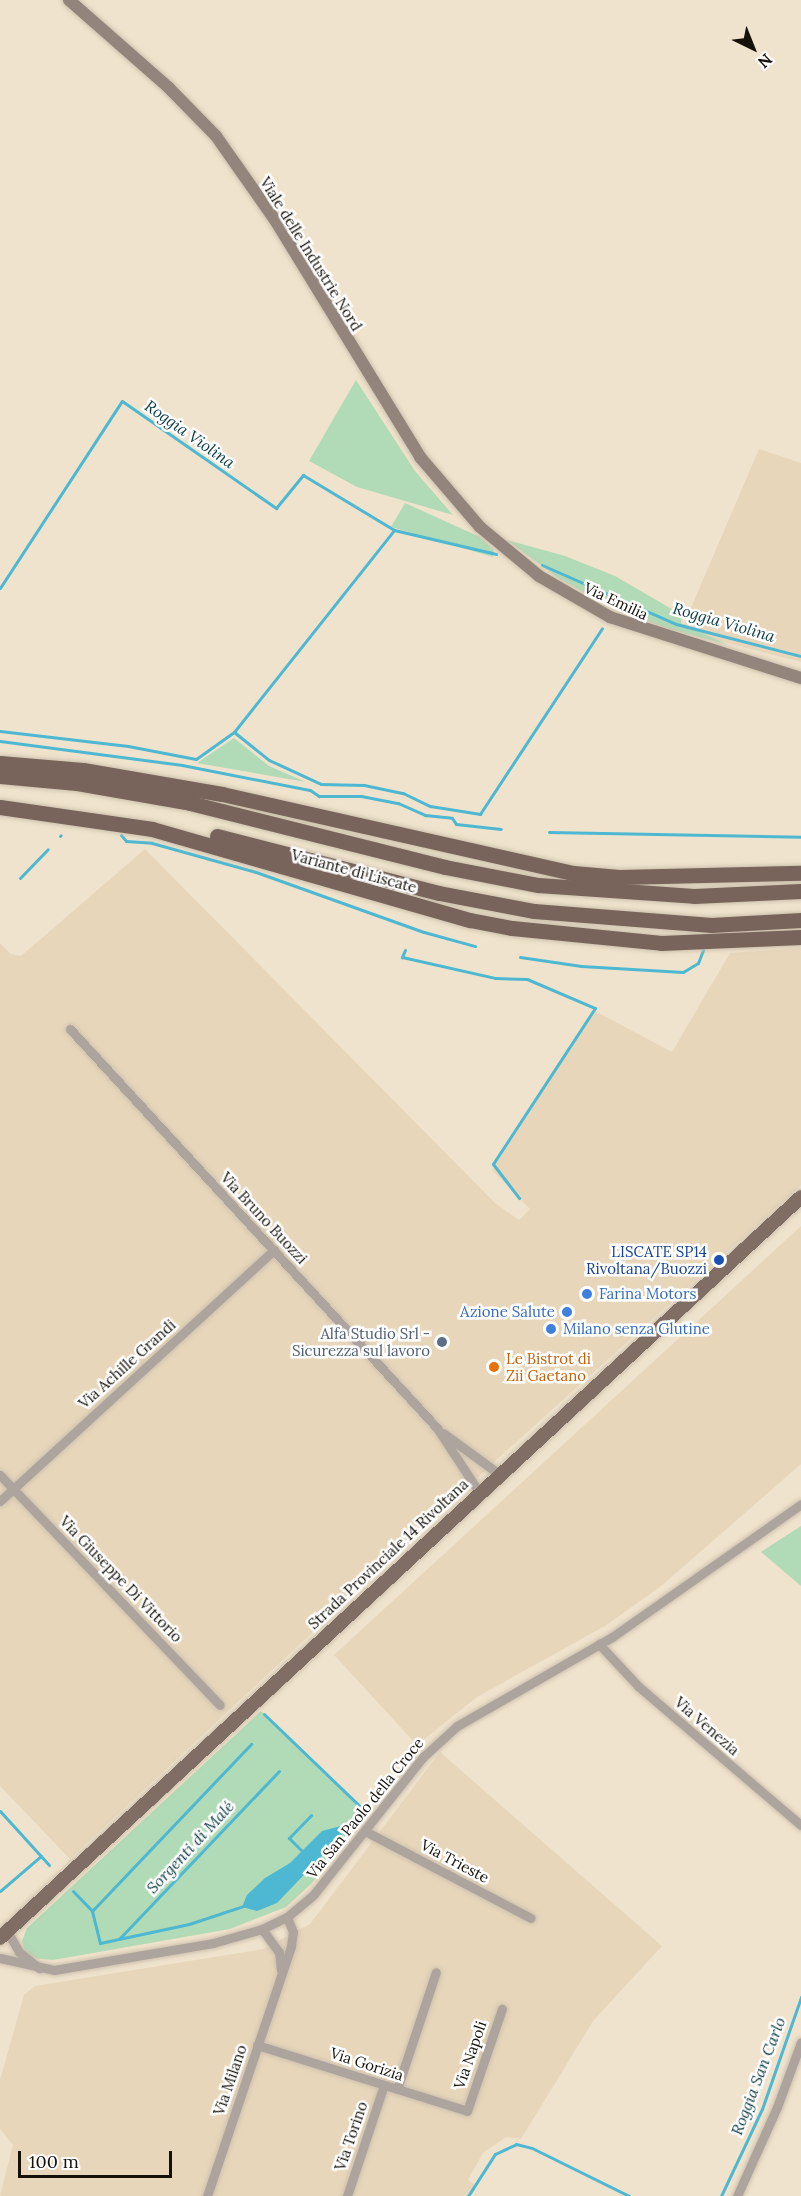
<!DOCTYPE html>
<meta charset="utf-8">
<style>
body{margin:0}
#map{position:relative;width:801px;height:2196px;overflow:hidden;background:#f0e3cd;font-family:Lora,serif}
div>[style]{position:absolute}
[style*='--x']{left:calc(var(--x)*1px);top:calc(var(--y)*1px);width:calc(var(--w)*1px);rotate:calc(var(--a)*1deg)}
.built>*{inset:0;background:#e7d6ba}
.green>*{inset:0;background:#b1dab6}
.water>*{inset:0;background:#4eb8d2}
.stream>*{height:3px;margin:-1.5px;padding:0 1.5px;transform-origin:1.5px;border-radius:1.5px;background:#4eb8d2}
.roads{filter:drop-shadow(0 0 2px #cdc1ae) drop-shadow(0 0 2px #cdc1ae)}
.minor>*{height:9px;margin:-4.5px;padding:0 4.5px;transform-origin:4.5px;border-radius:4.5px;background:#aea49e}
.secondary>*{height:12px;margin:-6px;padding:0 6px;transform-origin:6px;border-radius:6px;background:#94857c}
.primary>*{height:14px;margin:-7px;padding:0 7px;transform-origin:7px;border-radius:7px;background:#806e64}
.trunk>*{height:15px;margin:-7.5px;padding:0 7.5px;transform-origin:7.5px;border-radius:7.5px;background:#78645a}
.dots>*{width:16px;height:16px;translate:-50% -50%;box-sizing:border-box;border:3px solid #fff;border-radius:50%}
span{translate:-50% -50%;white-space:nowrap;text-align:center;line-height:1.15;-webkit-text-stroke:5px #fff;paint-order:stroke}
.street-label{font-size:15px;color:#151109}
.transit-label{font-size:15px;color:#164399}
.right{translate:-100% -50%;text-align:right}
.shop-label{font-size:15px;color:#366cbe}
.left{translate:0 -50%;text-align:left}
.service-label{font-size:15px;color:#4e5e75}
.food-label{font-size:15px;color:#c56008}
.water-label{font-size:16px;color:#093b46;font-style:italic}
.north{position:absolute;left:723px;top:18px;width:60px;height:60px;-webkit-text-stroke:4px #fff;paint-order:stroke;rotate:137deg;font-size:16px;font-weight:700;line-height:24px;text-align:center;color:#151109}
.north::after{content:'';display:block;margin:auto;width:21px;height:27px;background:#151109;clip-path:polygon(50% 0,100% 100%,50% 72%,0 100%)}
.scale{position:absolute;left:18px;top:2151px;width:154px;height:27px;box-sizing:border-box;border:3px solid #151109;border-top:0;padding-left:8px;font-size:18px;line-height:21px;white-space:nowrap;color:#151109;-webkit-text-stroke:4px #fff;paint-order:stroke}
</style>
<div id="map">
<div class="built">
<i style="clip-path:polygon(759px 449px,801px 463px,801px 662px,681px 631px)"></i>
<i style="clip-path:polygon(145px 849px,495px 1203px,519px 1220px,530px 1209px,492px 1170px,595px 1011px,672px 1052px,730px 953px,801px 948px,801px 1185px,503px 1454px,70px 1859px,0 1786px,0 943px,11px 954px,21px 956px)"></i>
<i style="clip-path:polygon(801px 1226px,801px 1464px,660px 1587px,605px 1626px,477px 1697px,417px 1745px,334px 1655px)"></i>
<i style="clip-path:polygon(440px 1752px,662px 1946px,593px 2021px,521px 2139px,506px 2137px,483px 2153px,468px 2180px,476px 2185px,467px 2196px,0 2196px,13px 2145px,0 2129px,0 2080px,24px 1995px,35px 1986px,263px 1949px,310px 1924px)"></i>
</div>
<div class="green">
<i style="clip-path:polygon(356px 380px,415px 471px,453px 515px,357px 487px,309px 461px)"></i>
<i style="clip-path:polygon(405px 503px,480px 537px,494px 550px,493px 557px,391px 527px)"></i>
<i style="clip-path:polygon(507px 540px,565px 556px,615px 576px,682px 615px,681px 623px,728px 645px,662px 627px,609px 606px,558px 578px)"></i>
<i style="clip-path:polygon(234px 738px,269px 766px,306px 782px,197px 763px)"></i>
<i style="clip-path:polygon(801px 1526px,801px 1586px,761px 1552px)"></i>
<i style="clip-path:polygon(261px 1711px,366px 1812px,312px 1883px,286px 1907px,230px 1929px,53px 1960px,33px 1958px,25px 1952px,22px 1941px,27px 1928px)"></i>
</div>
<div class="water">
<i style="clip-path:polygon(341px 1826px,345px 1829px,341px 1836px,277px 1903px,257px 1911px,242px 1907px,247px 1895px,265px 1878px,290px 1863px,322px 1831px)"></i>
</div>
<div class="stream">
<i style="--x:542;--y:565;--w:146;--a:23.8"></i>
<i style="--x:676;--y:624;--w:129;--a:14.4"></i>
<i style="--x:0;--y:588;--w:223;--a:-56.9"></i>
<i style="--x:122;--y:401;--w:188;--a:34.8"></i>
<i style="--x:276;--y:508;--w:43;--a:-50.7"></i>
<i style="--x:303;--y:475;--w:106;--a:31.1"></i>
<i style="--x:394;--y:530;--w:105;--a:13.2"></i>
<i style="--x:0;--y:731;--w:129;--a:6.7"></i>
<i style="--x:128;--y:746;--w:69;--a:10.8"></i>
<i style="--x:196;--y:759;--w:47;--a:-35.4"></i>
<i style="--x:234;--y:732;--w:258;--a:-51.6"></i>
<i style="--x:234;--y:732;--w:45;--a:38.7"></i>
<i style="--x:269;--y:760;--w:57;--a:24.8"></i>
<i style="--x:321;--y:784;--w:43;--a:1.3"></i>
<i style="--x:364;--y:785;--w:40;--a:12"></i>
<i style="--x:403;--y:793;--w:30;--a:26"></i>
<i style="--x:430;--y:806;--w:51;--a:9.1"></i>
<i style="--x:480;--y:814;--w:222;--a:-56.7"></i>
<i style="--x:0;--y:741;--w:184;--a:7.5"></i>
<i style="--x:182;--y:765;--w:130;--a:11.1"></i>
<i style="--x:310;--y:790;--w:11;--a:34"></i>
<i style="--x:319;--y:796;--w:42;--a:0"></i>
<i style="--x:361;--y:796;--w:38;--a:11"></i>
<i style="--x:398;--y:803;--w:30;--a:24"></i>
<i style="--x:425;--y:815;--w:27;--a:6"></i>
<i style="--x:452;--y:818;--w:7;--a:56"></i>
<i style="--x:456;--y:824;--w:45;--a:6.3"></i>
<i style="--x:549;--y:832;--w:252;--a:1.1"></i>
<i style="--x:121;--y:835;--w:8;--a:50"></i>
<i style="--x:126;--y:841;--w:26;--a:4"></i>
<i style="--x:152;--y:843;--w:108;--a:15.6"></i>
<i style="--x:256;--y:872;--w:178;--a:19.7"></i>
<i style="--x:424;--y:932;--w:53;--a:15.4"></i>
<i style="--x:60;--y:836;--w:1;--a:-45"></i>
<i style="--x:20;--y:878;--w:40;--a:-46"></i>
<i style="--x:405;--y:950;--w:8;--a:113"></i>
<i style="--x:402;--y:957;--w:95;--a:12.7"></i>
<i style="--x:495;--y:978;--w:32;--a:2"></i>
<i style="--x:527;--y:979;--w:74;--a:23.1"></i>
<i style="--x:595;--y:1008;--w:186;--a:123.2"></i>
<i style="--x:493;--y:1164;--w:43;--a:52.6"></i>
<i style="--x:520;--y:957;--w:62;--a:8.4"></i>
<i style="--x:581;--y:966;--w:102;--a:3.4"></i>
<i style="--x:683;--y:972;--w:17;--a:-31"></i>
<i style="--x:698;--y:963;--w:14;--a:-69"></i>
<i style="--x:264;--y:1714;--w:143;--a:43.9"></i>
<i style="--x:0;--y:1811;--w:73;--a:47.8"></i>
<i style="--x:305;--y:1854;--w:23;--a:-135"></i>
<i style="--x:289;--y:1838;--w:32;--a:-46"></i>
<i style="--x:0;--y:1891;--w:54;--a:-40.5"></i>
<i style="--x:73;--y:1891;--w:28;--a:46"></i>
<i style="--x:92;--y:1911;--w:33;--a:76"></i>
<i style="--x:100;--y:1943;--w:91;--a:-12.1"></i>
<i style="--x:189;--y:1924;--w:60;--a:-18.4"></i>
<i style="--x:92;--y:1911;--w:231;--a:-46.4"></i>
<i style="--x:119;--y:1939;--w:232;--a:-46.4"></i>
<i style="--x:468;--y:2196;--w:50;--a:-57.3"></i>
<i style="--x:495;--y:2154;--w:23;--a:-25"></i>
<i style="--x:516;--y:2144;--w:16;--a:14"></i>
<i style="--x:532;--y:2148;--w:108;--a:26.3"></i>
<i style="--x:721;--y:2196;--w:96;--a:-64.8"></i>
<i style="--x:762;--y:2109;--w:119;--a:-70.8"></i>
</div>
<div class="roads">
<div class="minor">
<i style="--x:70;--y:1029;--w:542;--a:47.39"></i>
<i style="--x:437;--y:1428;--w:77;--a:56.7"></i>
<i style="--x:443;--y:1433;--w:69;--a:36.2"></i>
<i style="--x:0;--y:1475;--w:318;--a:46.3"></i>
<i style="--x:0;--y:1501;--w:372;--a:-42.5"></i>
<i style="--x:599;--y:1644;--w:57;--a:47.1"></i>
<i style="--x:638;--y:1686;--w:214;--a:40.5"></i>
<i style="--x:365;--y:1831;--w:187;--a:27.7"></i>
<i style="--x:262;--y:1929;--w:29;--a:54"></i>
<i style="--x:279;--y:1952;--w:18;--a:84"></i>
<i style="--x:7;--y:1931;--w:24;--a:60"></i>
<i style="--x:19;--y:1952;--w:26;--a:39"></i>
<i style="--x:0;--y:1958;--w:55;--a:12.5"></i>
<i style="--x:54;--y:1970;--w:161;--a:-9.6"></i>
<i style="--x:213;--y:1943;--w:51;--a:-15.9"></i>
<i style="--x:262;--y:1929;--w:28;--a:-26"></i>
<i style="--x:287;--y:1917;--w:35;--a:-40"></i>
<i style="--x:314;--y:1894;--w:175;--a:-51.5"></i>
<i style="--x:423;--y:1757;--w:46;--a:-42.4"></i>
<i style="--x:457;--y:1726;--w:179;--a:-29.9"></i>
<i style="--x:612;--y:1637;--w:231;--a:-35.1"></i>
<i style="--x:257;--y:2045;--w:220;--a:17.4"></i>
<i style="--x:467;--y:2111;--w:108;--a:-71.1"></i>
<i style="--x:397;--y:2089;--w:123;--a:-71.6"></i>
<i style="--x:207;--y:2196;--w:264;--a:-71.4"></i>
<i style="--x:291;--y:1946;--w:14;--a:-82"></i>
<i style="--x:293;--y:1932;--w:16;--a:-112"></i>
<i style="--x:347;--y:2196;--w:117;--a:-71.6"></i>
<i style="--x:737;--y:2196;--w:98;--a:-65.8"></i>
<i style="--x:777;--y:2107;--w:69;--a:-69.7"></i>
</div>
<div class="secondary">
<i style="--x:69;--y:0;--w:133;--a:41.3"></i>
<i style="--x:169;--y:88;--w:67;--a:45.6"></i>
<i style="--x:216;--y:136;--w:103;--a:54.9"></i>
<i style="--x:275;--y:220;--w:278;--a:58.5"></i>
<i style="--x:420;--y:457;--w:92;--a:49.4"></i>
<i style="--x:480;--y:527;--w:77;--a:39.7"></i>
<i style="--x:539;--y:576;--w:82;--a:30"></i>
<i style="--x:610;--y:617;--w:201;--a:17.7"></i>
</div>
<div class="primary">
<i style="--x:0;--y:1938;--w:1091;--a:-42.77"></i>
</div>
<div class="trunk">
<i style="--x:0;--y:763;--w:83;--a:4.8"></i>
<i style="--x:83;--y:770;--w:141;--a:9.8"></i>
<i style="--x:222;--y:794;--w:360;--a:12.7"></i>
<i style="--x:573;--y:873;--w:46;--a:5"></i>
<i style="--x:619;--y:877;--w:182;--a:-1.3"></i>
<i style="--x:0;--y:776;--w:77;--a:5.2"></i>
<i style="--x:77;--y:783;--w:115;--a:10"></i>
<i style="--x:190;--y:803;--w:263;--a:14.1"></i>
<i style="--x:445;--y:867;--w:95;--a:11"></i>
<i style="--x:538;--y:885;--w:156;--a:4"></i>
<i style="--x:694;--y:896;--w:107;--a:-2.7"></i>
<i style="--x:0;--y:807;--w:154;--a:8.2"></i>
<i style="--x:152;--y:829;--w:331;--a:16"></i>
<i style="--x:470;--y:920;--w:43;--a:10.8"></i>
<i style="--x:512;--y:928;--w:150;--a:5.7"></i>
<i style="--x:661;--y:943;--w:140;--a:-2.5"></i>
<i style="--x:217;--y:836;--w:229;--a:14.4"></i>
<i style="--x:439;--y:893;--w:97;--a:10.7"></i>
<i style="--x:534;--y:911;--w:178;--a:4.5"></i>
<i style="--x:711;--y:925;--w:90;--a:-3.2"></i>
</div>
</div>
<div class="dots">
<i style="left:719px;top:1260px;background:#1a4fb4"></i>
<i style="left:587px;top:1294px;background:#3f7fe0"></i>
<i style="left:567px;top:1312px;background:#3f7fe0"></i>
<i style="left:551px;top:1329px;background:#3f7fe0"></i>
<i style="left:442px;top:1342px;background:#5c6f8a"></i>
<i style="left:494px;top:1367px;background:#e8710a"></i>
</div>
<div class="street-label">
<span style="left:311px;top:254px;rotate:58deg">Viale delle Industrie Nord</span>
<span style="left:616px;top:601px;rotate:25deg">Via Emilia</span>
<span style="left:354px;top:871px;rotate:15deg">Variante di Liscate</span>
<span style="left:264px;top:1218px;rotate:47deg">Via Bruno Buozzi</span>
<span style="left:127px;top:1364px;rotate:-42deg">Via Achille Grandi</span>
<span style="left:388px;top:1554px;rotate:-43deg">Strada Provinciale 14 Rivoltana</span>
<span style="left:121px;top:1579px;rotate:46deg">Via Giuseppe Di Vittorio</span>
<span style="left:707px;top:1726px;rotate:41deg">Via Venezia</span>
<span style="left:365px;top:1808px;rotate:-51deg">Via San Paolo della Croce</span>
<span style="left:455px;top:1861px;rotate:28deg">Via Trieste</span>
<span style="left:470px;top:2055px;rotate:-71deg">Via Napoli</span>
<span style="left:367px;top:2064px;rotate:18deg">Via Gorizia</span>
<span style="left:230px;top:2080px;rotate:-71deg">Via Milano</span>
<span style="left:351px;top:2136px;rotate:-71deg">Via Torino</span>
</div>
<div class="transit-label">
<span class="right" style="left:707px;top:1260px">LISCATE SP14<br>Rivoltana/Buozzi</span>
</div>
<div class="shop-label">
<span class="left" style="left:599px;top:1294px">Farina Motors</span>
<span class="right" style="left:555px;top:1312px">Azione Salute</span>
<span class="left" style="left:563px;top:1329px">Milano senza Glutine</span>
</div>
<div class="service-label">
<span class="right" style="left:430px;top:1342px">Alfa Studio Srl -<br>Sicurezza sul lavoro</span>
</div>
<div class="food-label">
<span class="left" style="left:506px;top:1367px">Le Bistrot di<br>Zii Gaetano</span>
</div>
<div class="water-label">
<span style="left:190px;top:434px;rotate:35deg">Roggia Violina</span>
<span style="left:724px;top:622px;rotate:16deg">Roggia Violina</span>
<span style="left:190px;top:1847px;rotate:-47deg">Sorgenti di Malé</span>
<span style="left:758px;top:2076px;rotate:-69deg">Roggia San Carlo</span>
</div>
<div class="north">N</div>
<div class="scale">100 m</div>
</div>
